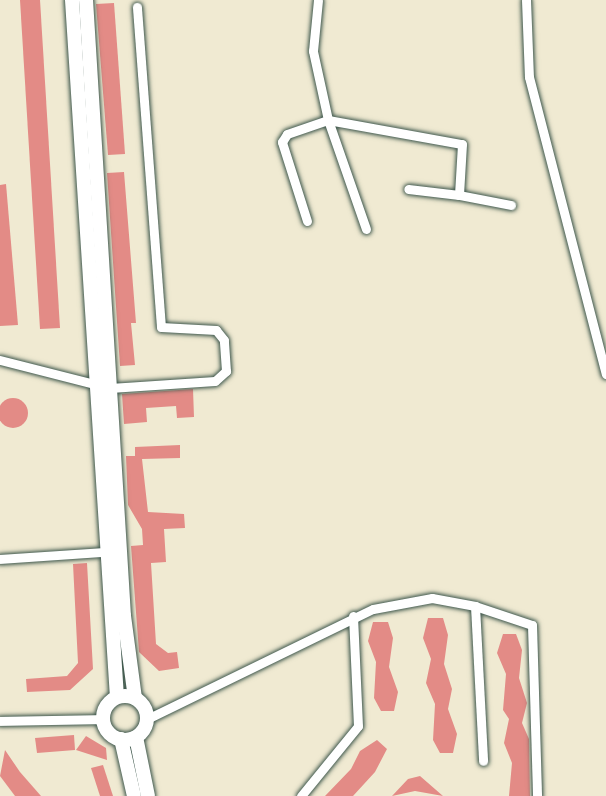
<!DOCTYPE html>
<style>
body{margin:0}
#map{position:relative;width:606px;height:796px;overflow:hidden;background:#f0ead2;font-family:Cardo,serif}
div>[style]{position:absolute}
[style*='--x']{left:calc(var(--x)*1px);top:calc(var(--y)*1px);width:calc(var(--w)*1px);rotate:calc(var(--a)*1deg)}
.building>*{inset:0;background:#e38b86}
.round{border-radius:50%}
.roads{filter:drop-shadow(0 0 2px #3e574c) drop-shadow(0 0 2px #3e574c)}
.street>*{height:9px;margin:-4.5px;padding:0 4.5px;transform-origin:4.5px;border-radius:4.5px;background:#fff}
.secondary>*{height:14px;margin:-7px;padding:0 7px;transform-origin:7px;border-radius:7px;background:#fff}
.secondary>.ring{margin:-7px;padding:0;box-sizing:content-box;background:none;border:14px solid #fff;border-radius:50%}
span{translate:-50% -50%;white-space:nowrap;text-align:center;line-height:1.15;-webkit-text-stroke:4.5px #f7f3e8;paint-order:stroke}
</style>
<div id="map">
<div class="building">
<i style="clip-path:polygon(20px 0,40px 0,60px 328px,40px 329px)"></i>
<i style="clip-path:polygon(114px 3px,125px 154px,108px 155px,96px 4px)"></i>
<i style="clip-path:polygon(124px 172px,136px 323px,131px 323px,135px 365px,120px 366px,107px 173px)"></i>
<i style="clip-path:polygon(6px 184px,18px 325px,0 326px,0 185px)"></i>
<i style="clip-path:polygon(193px 389px,194px 417px,177px 418px,176px 406px,146px 408px,147px 422px,124px 424px,122px 394px)"></i>
<i class="round" style="left:-2px;top:398px;width:30px;height:30px"></i>
<i style="clip-path:polygon(180px 445px,180px 458px,142px 459px,148px 512px,184px 514px,185px 528px,164px 529px,166px 562px,151px 563px,156px 644px,168px 653px,177px 652px,179px 668px,159px 671px,139px 652px,131px 546px,143px 545px,142px 529px,128px 505px,126px 456px,135px 456px,135px 447px)"></i>
<i style="clip-path:polygon(87px 563px,93px 669px,70px 690px,27px 692px,26px 679px,67px 676px,78px 663px,73px 564px)"></i>
<i style="clip-path:polygon(428px 618px,443px 618px,448px 635px,444px 664px,452px 689px,448px 709px,457px 734px,453px 753px,440px 753px,433px 740px,435px 704px,426px 683px,431px 659px,423px 638px)"></i>
<i style="clip-path:polygon(373px 622px,388px 622px,393px 638px,389px 667px,398px 692px,394px 711px,381px 711px,374px 698px,376px 662px,368px 641px)"></i>
<i style="clip-path:polygon(503px 634px,516px 634px,522px 650px,519px 678px,527px 703px,522px 723px,529px 739px,530px 796px,509px 796px,512px 763px,504px 743px,509px 719px,503px 710px,506px 674px,497px 653px)"></i>
<i style="clip-path:polygon(74px 735px,75px 750px,37px 753px,35px 738px)"></i>
<i style="clip-path:polygon(86px 736px,106px 748px,107px 760px,76px 750px)"></i>
<i style="clip-path:polygon(377px 740px,387px 749px,375px 772px,353px 796px,325px 796px,351px 769px,360px 751px)"></i>
<i style="clip-path:polygon(5px 750px,20px 772px,41px 796px,15px 796px,0 776px)"></i>
<i style="clip-path:polygon(103px 765px,113px 796px,100px 796px,91px 768px)"></i>
<i style="clip-path:polygon(420px 776px,443px 796px,415px 791px,392px 796px,408px 779px)"></i>
</div>
<div class="roads">
<div class="street">
<i style="--x:526;--y:0;--w:77;--a:87.8"></i>
<i style="--x:529;--y:77;--w:307;--a:75.5"></i>
<i style="--x:459;--y:195;--w:53;--a:10.9"></i>
<i style="--x:307;--y:221;--w:83;--a:-107.6"></i>
<i style="--x:282;--y:142;--w:9;--a:-58"></i>
<i style="--x:287;--y:134;--w:43;--a:-18.9"></i>
<i style="--x:328;--y:120;--w:71;--a:-102.3"></i>
<i style="--x:313;--y:51;--w:51;--a:-84.4"></i>
<i style="--x:366;--y:229;--w:115;--a:-109.2"></i>
<i style="--x:328;--y:120;--w:136;--a:10.2"></i>
<i style="--x:462;--y:144;--w:51;--a:93.4"></i>
<i style="--x:459;--y:195;--w:51;--a:-173.3"></i>
<i style="--x:0;--y:360;--w:114;--a:14.3"></i>
<i style="--x:110;--y:388;--w:105;--a:-3.8"></i>
<i style="--x:215;--y:381;--w:15;--a:-42"></i>
<i style="--x:226;--y:371;--w:31;--a:-94"></i>
<i style="--x:224;--y:340;--w:13;--a:-129"></i>
<i style="--x:216;--y:330;--w:55;--a:-176.9"></i>
<i style="--x:161;--y:327;--w:321;--a:-94.3"></i>
<i style="--x:0;--y:559;--w:104;--a:-3.9"></i>
<i style="--x:475;--y:606;--w:155;--a:87"></i>
<i style="--x:147;--y:719;--w:251;--a:-26"></i>
<i style="--x:373;--y:609;--w:60;--a:-10.6"></i>
<i style="--x:432;--y:598;--w:44;--a:10.5"></i>
<i style="--x:475;--y:606;--w:60;--a:18.4"></i>
<i style="--x:532;--y:625;--w:171;--a:88.3"></i>
<i style="--x:0;--y:721;--w:103;--a:-1.1"></i>
<i style="--x:301;--y:796;--w:90;--a:-50.8"></i>
<i style="--x:358;--y:726;--w:110;--a:-92.6"></i>
</div>
<div class="secondary">
<i style="--x:72;--y:0;--w:698;--a:86.31"></i>
<i style="--x:86;--y:0;--w:617;--a:86.47"></i>
<i style="--x:124;--y:616;--w:83;--a:82.4"></i>
<i class="ring" style="left:103px;top:696px;width:30px;height:30px"></i>
<i style="--x:136;--y:737;--w:60;--a:78.5"></i>
<i style="--x:121;--y:739;--w:58;--a:77.2"></i>
</div>
</div>
</div>
